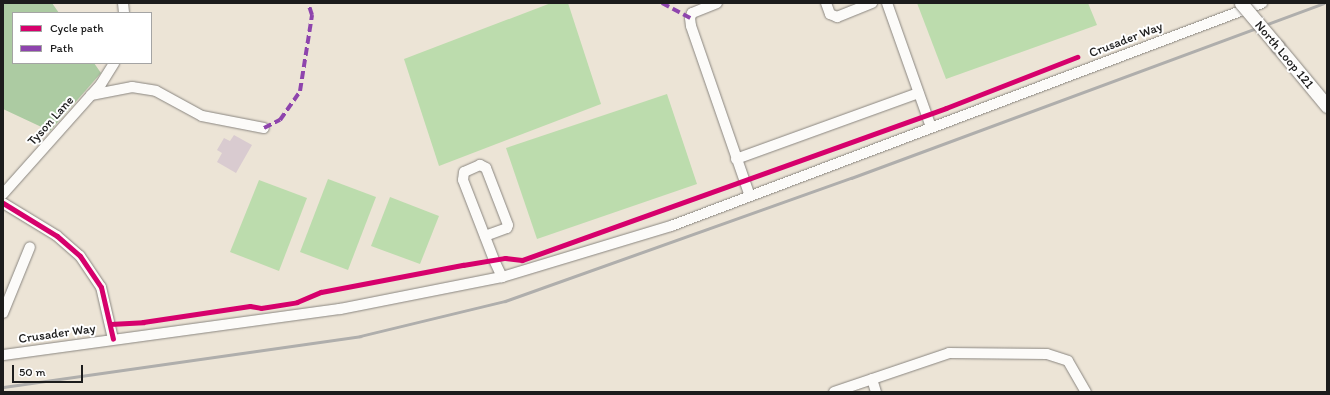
<!DOCTYPE html>
<style>
body{margin:0}
#map{position:relative;width:1330px;height:395px;overflow:hidden;background:#ece4d6;font-family:Itim,sans-serif}
div>[style]{position:absolute}
[style*='--x']{left:calc(var(--x)*1px);top:calc(var(--y)*1px);width:calc(var(--w)*1px);rotate:calc(var(--a)*1deg)}
.green>*{inset:0;background:#bcdcad}
.forest>*{inset:0;background:#accba2}
.building>*{inset:0;background:#d9cbd0}
.roads{filter:drop-shadow(0 0 1px #8a8680) drop-shadow(0 0 1px #8a8680)}
.minor>*{height:10px;margin:-5px;padding:0 5px;transform-origin:5px;border-radius:5px;background:#fcfbf9}
.major>*{height:13px;margin:-6.5px;padding:0 6.5px;transform-origin:6.5px;border-radius:6.5px;background:#fcfbf9}
.rail>*{height:3px;margin:-1.5px;padding:0 1.5px;transform-origin:1.5px;border-radius:1.5px;background:#afaeac}
.bridges{filter:drop-shadow(0 0 1px #8a8680) drop-shadow(0 0 1px #8a8680)}
.major-bridge>*{height:13px;margin:-6.5px;padding:0 6.5px;transform-origin:6.5px;border-radius:6.5px;background:#fcfbf9}
.quiet>*{height:4px;margin-top:-2px;transform-origin:0;background:repeating-linear-gradient(90deg,#8e44ad 0 8px,transparent 0 12px)}
.cycleway>*{height:5px;margin:-2.5px;padding:0 2.5px;transform-origin:2.5px;border-radius:2.5px;background:#d6006c}
span{translate:-50% -50%;white-space:nowrap;text-align:center;line-height:1.15;-webkit-text-stroke:4px #fff;paint-order:stroke}
.street-label{font-size:13px;color:#1c1c1c}
.frame{position:absolute;inset:0;border:4px solid #1c1c1c;pointer-events:none}
.legend{position:absolute;left:12px;top:12px;width:140px;height:52px;box-sizing:border-box;background:#fff;border:1px solid #a4a4a4;margin:0;padding:5px 7px;list-style:none;font-size:12px;color:#1c1c1c}
.legend li{display:flex;align-items:center;gap:8px;height:20px}
.legend b{width:20px;border:1px solid #a4a4a4}
.scale{position:absolute;left:12px;top:365px;width:71px;height:18px;box-sizing:border-box;border:2px solid #1c1c1c;border-top:0;padding-left:5px;font-size:12px;line-height:14px;white-space:nowrap;color:#1c1c1c;-webkit-text-stroke:3px #fff;paint-order:stroke}
</style>
<div id="map">
<div class="green">
<i style="clip-path:polygon(551px 3px,568px 3px,601px 104px,439px 166px,404px 59px)"></i>
<i style="clip-path:polygon(917px 3px,1088px 3px,1097px 25px,946px 79px)"></i>
<i style="clip-path:polygon(667px 94px,697px 184px,537px 239px,506px 148px)"></i>
<i style="clip-path:polygon(328px 179px,376px 197px,348px 270px,300px 252px)"></i>
<i style="clip-path:polygon(259px 180px,307px 198px,279px 271px,230px 252px)"></i>
<i style="clip-path:polygon(390px 197px,439px 216px,420px 264px,371px 246px)"></i>
</div>
<div class="forest">
<i style="clip-path:polygon(3px 3px,52px 3px,59px 13px,13px 13px,13px 63px,94px 63px,101px 73px,50px 131px,3px 109px)"></i>
</div>
<div class="building">
<i style="clip-path:polygon(234px 135px,252px 145px,236px 173px,217px 162px,222px 153px,217px 150px,224px 138px,230px 141px)"></i>
</div>
<div class="roads">
<div class="minor">
<i style="--x:123;--y:3;--w:10;--a:84"></i>
<i style="--x:717;--y:3;--w:27;--a:158"></i>
<i style="--x:692;--y:13;--w:5;--a:112"></i>
<i style="--x:690;--y:18;--w:8;--a:83"></i>
<i style="--x:691;--y:26;--w:180;--a:70.9"></i>
<i style="--x:826;--y:3;--w:12;--a:70"></i>
<i style="--x:830;--y:14;--w:8;--a:23"></i>
<i style="--x:837;--y:17;--w:38;--a:-22"></i>
<i style="--x:887;--y:3;--w:132;--a:70.5"></i>
<i style="--x:91;--y:95;--w:42;--a:-11"></i>
<i style="--x:132;--y:87;--w:24;--a:9"></i>
<i style="--x:156;--y:91;--w:52;--a:28.5"></i>
<i style="--x:202;--y:116;--w:63;--a:11"></i>
<i style="--x:736;--y:159;--w:194;--a:-19.9"></i>
<i style="--x:3;--y:194;--w:147;--a:-48.3"></i>
<i style="--x:101;--y:84;--w:25;--a:-58"></i>
<i style="--x:3;--y:203;--w:63;--a:31.4"></i>
<i style="--x:57;--y:236;--w:30;--a:41"></i>
<i style="--x:80;--y:256;--w:37;--a:56"></i>
<i style="--x:101;--y:287;--w:53;--a:77"></i>
<i style="--x:485;--y:236;--w:23;--a:-20"></i>
<i style="--x:507;--y:228;--w:3;--a:-72"></i>
<i style="--x:508;--y:225;--w:61;--a:-111.1"></i>
<i style="--x:486;--y:168;--w:7;--a:-153"></i>
<i style="--x:480;--y:165;--w:17;--a:156"></i>
<i style="--x:464;--y:172;--w:8;--a:97"></i>
<i style="--x:463;--y:180;--w:86;--a:68.8"></i>
<i style="--x:494;--y:260;--w:19;--a:65"></i>
<i style="--x:3;--y:313;--w:71;--a:-67.8"></i>
<i style="--x:3;--y:355;--w:340;--a:-7.8"></i>
<i style="--x:340;--y:309;--w:165;--a:-11.2"></i>
<i style="--x:502;--y:277;--w:177;--a:-16.8"></i>
<i style="--x:671;--y:226;--w:632;--a:-20.67"></i>
<i style="--x:872;--y:379;--w:14;--a:73"></i>
<i style="--x:834;--y:392;--w:121;--a:-18.7"></i>
<i style="--x:949;--y:353;--w:98;--a:0.6"></i>
<i style="--x:1047;--y:354;--w:22;--a:18"></i>
<i style="--x:1068;--y:361;--w:36;--a:60"></i>
</div>
<div class="major">
<i style="--x:1278;--y:47;--w:77;--a:50.3"></i>
</div>
</div>
<div class="rail">
<i style="--x:3;--y:387;--w:361;--a:-8.1"></i>
<i style="--x:360;--y:336;--w:149;--a:-13.6"></i>
<i style="--x:505;--y:301;--w:367;--a:-19.6"></i>
<i style="--x:851;--y:178;--w:504;--a:-20.3"></i>
</div>
<div class="bridges">
<div class="major-bridge">
<i style="--x:1241;--y:3;--w:57;--a:49.9"></i>
</div>
</div>
<div class="quiet">
<i style="--x:662;--y:3;--w:32;--a:28"></i>
<i style="--x:264;--y:128;--w:18;--a:-27"></i>
<i style="--x:280;--y:120;--w:35;--a:-55"></i>
<i style="--x:300;--y:91;--w:77;--a:-81"></i>
<i style="--x:312;--y:15;--w:13;--a:-108"></i>
</div>
<div class="cycleway">
<i style="--x:3;--y:203;--w:63;--a:31.4"></i>
<i style="--x:57;--y:236;--w:30;--a:41"></i>
<i style="--x:80;--y:256;--w:37;--a:56"></i>
<i style="--x:101;--y:287;--w:53;--a:77"></i>
<i style="--x:110;--y:324;--w:33;--a:-3"></i>
<i style="--x:143;--y:322;--w:108;--a:-8.5"></i>
<i style="--x:250;--y:306;--w:11;--a:10"></i>
<i style="--x:261;--y:308;--w:36;--a:-9"></i>
<i style="--x:297;--y:302;--w:26;--a:-23"></i>
<i style="--x:321;--y:292;--w:145;--a:-10.8"></i>
<i style="--x:463;--y:265;--w:43;--a:-9.5"></i>
<i style="--x:505;--y:258;--w:17;--a:7"></i>
<i style="--x:522;--y:260;--w:450;--a:-19.7"></i>
<i style="--x:946;--y:108;--w:141;--a:-21.3"></i>
</div>
<div class="street-label">
<span style="left:1126px;top:40px;rotate:-21deg">Crusader Way</span>
<span style="left:1284px;top:55px;rotate:50deg">North Loop 121</span>
<span style="left:51px;top:121px;rotate:-48deg">Tyson Lane</span>
<span style="left:57px;top:334px;rotate:-8deg">Crusader Way</span>
</div>
<div class="frame"></div>
<ul class="legend">
<li><b style="height:5px;background:#d6006c"></b>Cycle path</li>
<li><b style="height:5px;background:#8e44ad"></b>Path</li>
</ul>
<div class="scale">50 m</div>
</div>
